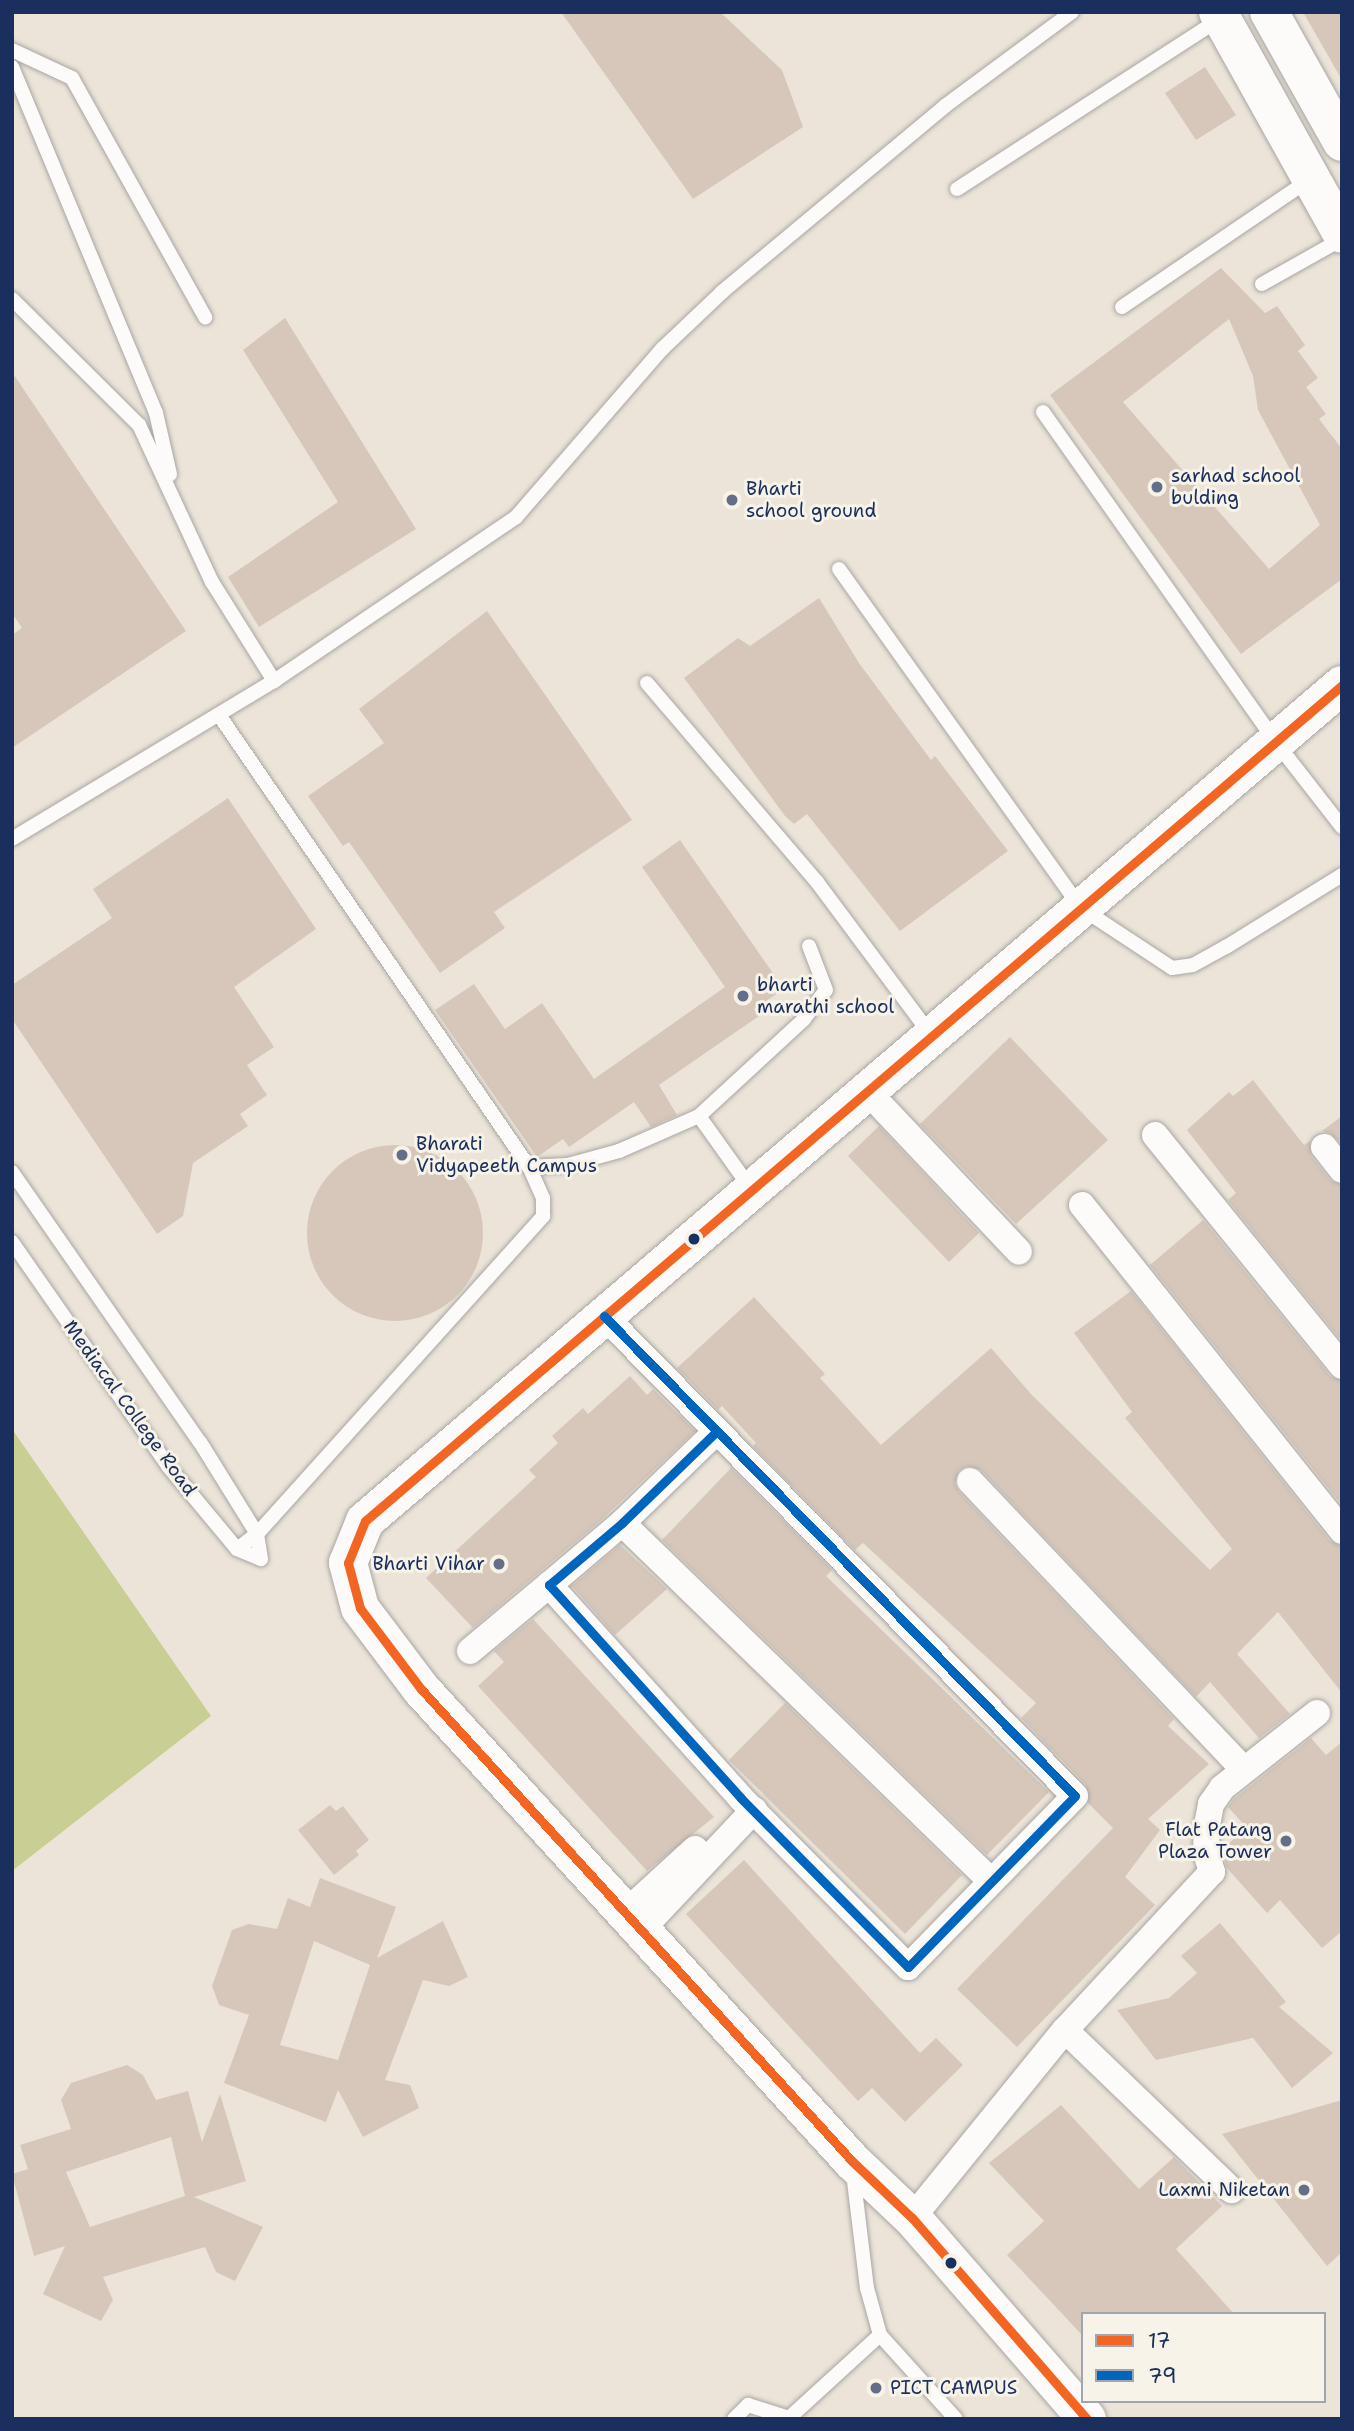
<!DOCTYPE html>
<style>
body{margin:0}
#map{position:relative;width:1354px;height:2431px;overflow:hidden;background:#ece4d8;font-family:"Shantell Sans",sans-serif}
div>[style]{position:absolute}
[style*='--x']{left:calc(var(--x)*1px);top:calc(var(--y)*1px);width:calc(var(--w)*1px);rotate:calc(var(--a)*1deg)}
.green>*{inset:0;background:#c9ce95}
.building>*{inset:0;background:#d7c7bb}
.round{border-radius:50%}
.roads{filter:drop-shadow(0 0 2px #a8a6a5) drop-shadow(0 0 2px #a8a6a5)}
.lane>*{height:14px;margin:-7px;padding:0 7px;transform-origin:7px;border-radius:7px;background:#fcfbf9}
.street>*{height:26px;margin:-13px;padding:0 13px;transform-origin:13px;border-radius:13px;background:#fcfbf9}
.secondary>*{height:38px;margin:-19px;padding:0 19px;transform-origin:19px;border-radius:19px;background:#fcfbf9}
.bus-1>*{height:9px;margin:-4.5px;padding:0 4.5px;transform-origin:4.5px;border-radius:4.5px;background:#f26522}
.bus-2>*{height:9px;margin:-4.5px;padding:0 4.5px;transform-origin:4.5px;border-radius:4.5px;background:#0065bd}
.dots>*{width:19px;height:19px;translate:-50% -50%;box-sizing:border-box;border:4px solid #f7f3e8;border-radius:50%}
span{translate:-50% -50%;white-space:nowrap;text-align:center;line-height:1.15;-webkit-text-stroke:6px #f7f3e8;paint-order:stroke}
.poi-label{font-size:19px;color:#1b2f5e}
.left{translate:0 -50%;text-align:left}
.right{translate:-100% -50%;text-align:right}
.street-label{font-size:19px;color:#1b2f5e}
.frame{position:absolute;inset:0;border:14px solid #1b2f5e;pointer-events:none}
.legend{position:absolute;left:1081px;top:2312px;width:245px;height:91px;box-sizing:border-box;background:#f7f3e8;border:2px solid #9fa5b1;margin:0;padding:9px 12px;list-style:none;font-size:21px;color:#1b2f5e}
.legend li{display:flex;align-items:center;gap:14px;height:35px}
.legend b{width:35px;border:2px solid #9fa5b1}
</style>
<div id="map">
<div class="green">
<i style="clip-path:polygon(12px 1429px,211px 1716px,12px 1871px)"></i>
</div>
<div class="building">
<i style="clip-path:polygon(561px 12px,720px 12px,782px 70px,803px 127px,693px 199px)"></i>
<i style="clip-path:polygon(1303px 12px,1342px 12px,1342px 80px)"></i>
<i style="clip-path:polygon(1205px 67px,1236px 115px,1196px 140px,1165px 93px)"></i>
<i style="clip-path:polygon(evenodd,1221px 268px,1265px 313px,1277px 306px,1305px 345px,1298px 351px,1318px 378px,1306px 387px,1326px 414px,1319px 419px,1342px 449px,1342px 579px,1241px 654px,1050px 395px,1221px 268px,1229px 319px,1253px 376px,1258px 410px,1320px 525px,1269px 569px,1123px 402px,1229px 319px)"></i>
<i style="clip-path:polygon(285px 318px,416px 529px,259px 627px,228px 577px,338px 502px,243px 350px)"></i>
<i style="clip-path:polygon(12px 372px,186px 631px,12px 748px,12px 635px,22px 628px,12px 613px)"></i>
<i style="clip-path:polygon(819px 598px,859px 663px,931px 760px,935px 756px,1008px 851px,900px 931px,807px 814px,794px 824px,785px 816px,684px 678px,738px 638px,750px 646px)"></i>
<i style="clip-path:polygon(487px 611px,632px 820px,494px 912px,505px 928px,440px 973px,349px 842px,343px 846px,308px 796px,384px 743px,359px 709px)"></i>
<i style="clip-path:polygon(228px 798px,316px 929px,234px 987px,274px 1047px,247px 1065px,267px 1095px,240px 1114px,248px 1126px,193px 1163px,183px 1216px,157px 1234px,12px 1019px,12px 985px,112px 918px,93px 889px)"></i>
<i style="clip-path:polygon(680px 840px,784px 989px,754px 1009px,759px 1016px,659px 1085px,677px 1115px,651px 1127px,634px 1102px,569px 1147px,563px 1139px,537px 1157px,435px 1010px,474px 984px,505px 1029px,542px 1003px,594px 1079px,725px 987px,642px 867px)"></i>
<i style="clip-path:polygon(1010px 1037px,1108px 1140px,1016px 1224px,920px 1124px)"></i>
<i style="clip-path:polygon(1253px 1080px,1304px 1145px,1310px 1141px,1311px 1156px,1330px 1180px,1342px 1185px,1342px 1341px,1228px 1200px,1236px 1193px,1187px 1130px,1229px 1092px,1233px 1096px)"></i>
<i style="clip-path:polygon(1342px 1116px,1342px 1144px,1330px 1133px,1322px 1131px)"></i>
<i style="clip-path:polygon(879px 1126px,979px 1233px,949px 1262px,848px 1156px)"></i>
<i class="round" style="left:307px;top:1145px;width:176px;height:176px"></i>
<i style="clip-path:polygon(1203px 1220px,1330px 1376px,1342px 1381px,1342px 1505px,1150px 1265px)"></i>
<i style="clip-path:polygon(1131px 1291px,1330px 1541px,1342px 1546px,1342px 1693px,1278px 1612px,1237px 1654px,1290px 1714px,1259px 1738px,1210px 1682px,1196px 1697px,981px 1470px,967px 1466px,959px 1470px,955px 1484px,959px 1492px,1174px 1719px,1168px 1726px,1209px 1764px,1148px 1819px,1160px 1830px,1125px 1877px,1155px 1905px,1017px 2047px,957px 1989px,1113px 1828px,1088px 1803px,1086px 1785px,1021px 1718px,1036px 1703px,863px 1543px,855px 1550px,753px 1446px,756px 1443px,722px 1406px,718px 1410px,677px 1368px,754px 1297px,825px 1374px,820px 1378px,881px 1445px,991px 1348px,1032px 1395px,1210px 1570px,1232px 1549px,1125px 1418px,1132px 1412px,1074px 1333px)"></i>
<i style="clip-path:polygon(630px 1376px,647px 1395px,653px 1389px,695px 1431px,600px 1521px,473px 1628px,426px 1578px,536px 1477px,529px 1470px,558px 1443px,552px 1436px,583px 1408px,588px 1414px)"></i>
<i style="clip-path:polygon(731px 1468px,832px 1570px,826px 1576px,1049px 1792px,987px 1855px,662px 1540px)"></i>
<i style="clip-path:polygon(620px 1545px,667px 1589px,615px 1635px,572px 1586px)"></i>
<i style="clip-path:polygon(533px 1619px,714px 1817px,647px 1871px,478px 1686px,504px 1662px,494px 1651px)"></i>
<i style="clip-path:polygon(785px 1703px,962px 1875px,905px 1934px,729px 1760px)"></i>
<i style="clip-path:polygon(1311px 1738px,1326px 1755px,1342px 1742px,1342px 1931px,1322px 1948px,1280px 1900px,1267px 1913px,1227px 1868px,1222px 1850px,1246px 1827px,1228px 1807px,1234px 1799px)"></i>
<i style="clip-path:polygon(330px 1805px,336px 1811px,343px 1806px,369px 1840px,356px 1851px,359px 1855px,334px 1875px,298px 1830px)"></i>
<i style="clip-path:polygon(744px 1860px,920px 2053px,936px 2038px,963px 2065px,905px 2122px,872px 2088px,858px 2101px,686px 1914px)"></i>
<i style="clip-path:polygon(evenodd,320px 1878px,396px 1907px,377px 1958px,443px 1921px,468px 1977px,449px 1986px,423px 1980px,385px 2080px,410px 2085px,419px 2108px,363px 2137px,338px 2090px,326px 2122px,224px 2083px,249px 2015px,219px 2005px,212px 1986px,232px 1930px,249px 1924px,277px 1929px,288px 1898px,310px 1907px,320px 1878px,314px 1941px,370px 1965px,338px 2060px,280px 2045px,314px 1941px)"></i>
<i style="clip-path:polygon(1220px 1923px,1286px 2002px,1279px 2007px,1333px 2053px,1292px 2088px,1253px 2038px,1156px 2060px,1117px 2010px,1169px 1998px,1197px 1973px,1181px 1956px)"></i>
<i style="clip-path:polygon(evenodd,127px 2065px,143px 2075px,156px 2100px,188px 2091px,202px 2142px,220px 2094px,246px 2181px,194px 2197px,263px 2227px,235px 2281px,216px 2272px,205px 2247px,103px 2277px,113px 2300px,101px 2321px,43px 2294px,65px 2246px,34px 2256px,12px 2174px,28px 2169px,20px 2145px,71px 2129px,61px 2100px,71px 2083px,127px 2065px,171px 2137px,185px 2196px,90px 2227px,66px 2172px,171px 2137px)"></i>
<i style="clip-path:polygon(1342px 2100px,1342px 2252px,1327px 2266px,1222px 2134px)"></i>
<i style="clip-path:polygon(1061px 2105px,1139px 2189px,1174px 2157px,1222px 2206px,1176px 2249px,1234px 2314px,1083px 2314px,1083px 2336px,1007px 2255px,1044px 2221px,989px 2163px)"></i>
</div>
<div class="roads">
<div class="lane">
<i style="--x:12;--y:50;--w:66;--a:25"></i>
<i style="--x:72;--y:78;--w:274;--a:60.9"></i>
<i style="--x:12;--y:67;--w:375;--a:67.4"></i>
<i style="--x:156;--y:413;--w:63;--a:77.1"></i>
<i style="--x:957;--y:189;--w:315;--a:-32.9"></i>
<i style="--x:1262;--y:284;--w:92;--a:-29.4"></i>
<i style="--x:12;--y:299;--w:179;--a:44.8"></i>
<i style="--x:139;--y:425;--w:173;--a:65.1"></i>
<i style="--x:212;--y:582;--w:117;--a:57.9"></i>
<i style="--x:1122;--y:307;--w:226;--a:-34.2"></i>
<i style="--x:1043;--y:412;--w:403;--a:54.8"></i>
<i style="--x:1275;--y:741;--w:109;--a:52.1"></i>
<i style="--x:839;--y:569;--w:417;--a:54.5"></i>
<i style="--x:1081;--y:908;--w:109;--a:33.4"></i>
<i style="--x:1172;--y:968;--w:21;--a:-8"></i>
<i style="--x:1193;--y:965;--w:38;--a:-29"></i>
<i style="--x:1226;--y:947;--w:137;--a:-31.8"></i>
<i style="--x:647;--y:683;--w:262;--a:49.5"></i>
<i style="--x:817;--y:882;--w:191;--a:53.3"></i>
<i style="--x:219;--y:715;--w:548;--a:55.56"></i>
<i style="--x:529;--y:1167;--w:39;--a:-3"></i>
<i style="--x:568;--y:1165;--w:53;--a:-15.4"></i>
<i style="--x:619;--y:1151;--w:87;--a:-23.6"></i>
<i style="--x:699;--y:1116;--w:143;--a:-42.7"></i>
<i style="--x:804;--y:1019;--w:36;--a:-53"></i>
<i style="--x:826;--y:990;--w:47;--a:-111.1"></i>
<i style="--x:12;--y:839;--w:306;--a:-31.1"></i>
<i style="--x:274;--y:681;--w:292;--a:-34.1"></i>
<i style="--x:516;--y:517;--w:223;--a:-49"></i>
<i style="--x:662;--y:349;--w:83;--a:-43.5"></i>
<i style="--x:722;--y:292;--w:290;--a:-39.8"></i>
<i style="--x:945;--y:106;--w:158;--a:-36.5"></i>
<i style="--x:699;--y:1116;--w:90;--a:54.5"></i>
<i style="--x:12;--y:1172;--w:329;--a:55.2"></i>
<i style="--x:200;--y:1442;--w:108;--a:58.2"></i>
<i style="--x:257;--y:1534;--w:25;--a:81"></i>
<i style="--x:12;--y:1242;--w:273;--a:55.1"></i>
<i style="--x:168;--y:1466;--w:108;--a:50.3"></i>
<i style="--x:237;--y:1549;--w:26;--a:23"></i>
<i style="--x:237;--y:1549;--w:25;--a:-37"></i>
<i style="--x:257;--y:1534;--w:428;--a:-48"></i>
<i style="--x:543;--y:1216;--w:18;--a:-90"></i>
<i style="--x:543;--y:1198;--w:34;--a:-114"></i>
<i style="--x:853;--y:2173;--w:116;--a:83.1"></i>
<i style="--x:867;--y:2288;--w:49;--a:74.5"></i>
<i style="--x:880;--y:2335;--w:113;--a:47.9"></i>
<i style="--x:734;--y:2419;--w:20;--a:-45"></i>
<i style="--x:748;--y:2405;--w:43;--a:17.6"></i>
<i style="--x:789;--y:2418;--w:123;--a:-42.4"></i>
</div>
<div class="street">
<i style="--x:867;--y:1091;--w:221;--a:46.6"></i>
<i style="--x:1155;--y:1135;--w:297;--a:51"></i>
<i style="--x:1324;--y:1147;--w:29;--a:52"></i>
<i style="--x:1082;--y:1205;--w:417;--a:51.4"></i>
<i style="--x:604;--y:1316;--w:672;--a:45.54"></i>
<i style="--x:1075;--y:1796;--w:239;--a:134.3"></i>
<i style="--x:908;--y:1967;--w:238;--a:-134.7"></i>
<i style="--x:741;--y:1798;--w:287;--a:-132"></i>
<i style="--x:549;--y:1585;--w:96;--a:-40.3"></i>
<i style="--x:622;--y:1523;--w:131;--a:-44.1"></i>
<i style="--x:970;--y:1481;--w:398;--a:46.5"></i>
<i style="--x:622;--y:1523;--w:514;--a:44.13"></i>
<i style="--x:470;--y:1651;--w:103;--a:-39.9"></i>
<i style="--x:625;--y:1913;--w:95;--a:-42.4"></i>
<i style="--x:641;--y:1930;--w:165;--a:-46.7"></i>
<i style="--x:1065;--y:2030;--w:231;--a:43.9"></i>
<i style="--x:912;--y:2218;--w:242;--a:-50.9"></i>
<i style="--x:1065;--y:2030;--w:216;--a:-47.1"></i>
<i style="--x:1212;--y:1872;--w:21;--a:-107"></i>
<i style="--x:1206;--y:1852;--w:27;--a:-88"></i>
<i style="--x:1207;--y:1825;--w:21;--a:-79"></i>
<i style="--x:1211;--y:1804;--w:19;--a:-55"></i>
<i style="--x:1222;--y:1788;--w:121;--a:-38.3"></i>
</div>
<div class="secondary">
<i style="--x:1218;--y:12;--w:254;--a:60.8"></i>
<i style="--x:1269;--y:12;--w:149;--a:60.7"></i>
<i style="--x:1087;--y:2419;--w:267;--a:-131"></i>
<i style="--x:912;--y:2218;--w:83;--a:-136.5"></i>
<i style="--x:852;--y:2161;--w:639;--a:-132.4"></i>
<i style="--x:421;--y:1689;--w:101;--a:-127"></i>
<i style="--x:360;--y:1608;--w:47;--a:-104.9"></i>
<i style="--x:348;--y:1563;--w:45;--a:-68"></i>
<i style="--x:365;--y:1521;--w:1286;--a:-40.55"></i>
</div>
</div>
<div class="bus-1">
<i style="--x:1087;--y:2419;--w:267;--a:-131"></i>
<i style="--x:912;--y:2218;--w:83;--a:-136.5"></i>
<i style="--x:852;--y:2161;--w:639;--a:-132.4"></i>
<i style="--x:421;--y:1689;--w:101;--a:-127"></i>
<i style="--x:360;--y:1608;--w:47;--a:-104.9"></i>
<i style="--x:348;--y:1563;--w:45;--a:-68"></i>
<i style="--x:365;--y:1521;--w:1286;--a:-40.55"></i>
</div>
<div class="bus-2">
<i style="--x:604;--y:1316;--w:672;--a:45.54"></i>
<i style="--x:1075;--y:1796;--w:239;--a:134.3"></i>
<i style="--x:908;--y:1967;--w:238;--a:-134.7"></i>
<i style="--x:741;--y:1798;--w:287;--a:-132"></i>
<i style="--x:549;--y:1585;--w:96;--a:-40.3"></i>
<i style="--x:622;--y:1523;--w:131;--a:-44.1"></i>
</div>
<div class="dots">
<i style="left:1157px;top:487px;background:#646e89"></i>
<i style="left:732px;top:500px;background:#646e89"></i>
<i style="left:743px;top:996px;background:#646e89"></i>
<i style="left:402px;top:1155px;background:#646e89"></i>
<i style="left:694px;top:1239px;background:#1b2f5e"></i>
<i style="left:499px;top:1564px;background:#646e89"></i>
<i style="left:1286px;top:1841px;background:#646e89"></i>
<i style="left:1304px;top:2190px;background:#646e89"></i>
<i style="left:951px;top:2263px;background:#1b2f5e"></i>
<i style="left:876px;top:2388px;background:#646e89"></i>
</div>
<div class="poi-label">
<span class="left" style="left:1171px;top:487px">sarhad school<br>bulding</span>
<span class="left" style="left:746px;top:500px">Bharti<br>school ground</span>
<span class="left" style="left:757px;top:996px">bharti<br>marathi school</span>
<span class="left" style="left:416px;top:1155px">Bharati<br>Vidyapeeth Campus</span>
<span class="right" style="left:485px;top:1564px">Bharti Vihar</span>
<span class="right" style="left:1272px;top:1841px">Flat Patang<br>Plaza Tower</span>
<span class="right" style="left:1290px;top:2190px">Laxmi Niketan</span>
<span class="left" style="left:890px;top:2388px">PICT CAMPUS</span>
</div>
<div class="street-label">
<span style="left:130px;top:1408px;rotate:54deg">Mediacal College Road</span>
</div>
<div class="frame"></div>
<ul class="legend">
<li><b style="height:9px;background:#f26522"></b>17</li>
<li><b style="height:9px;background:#0065bd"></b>79</li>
</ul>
</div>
